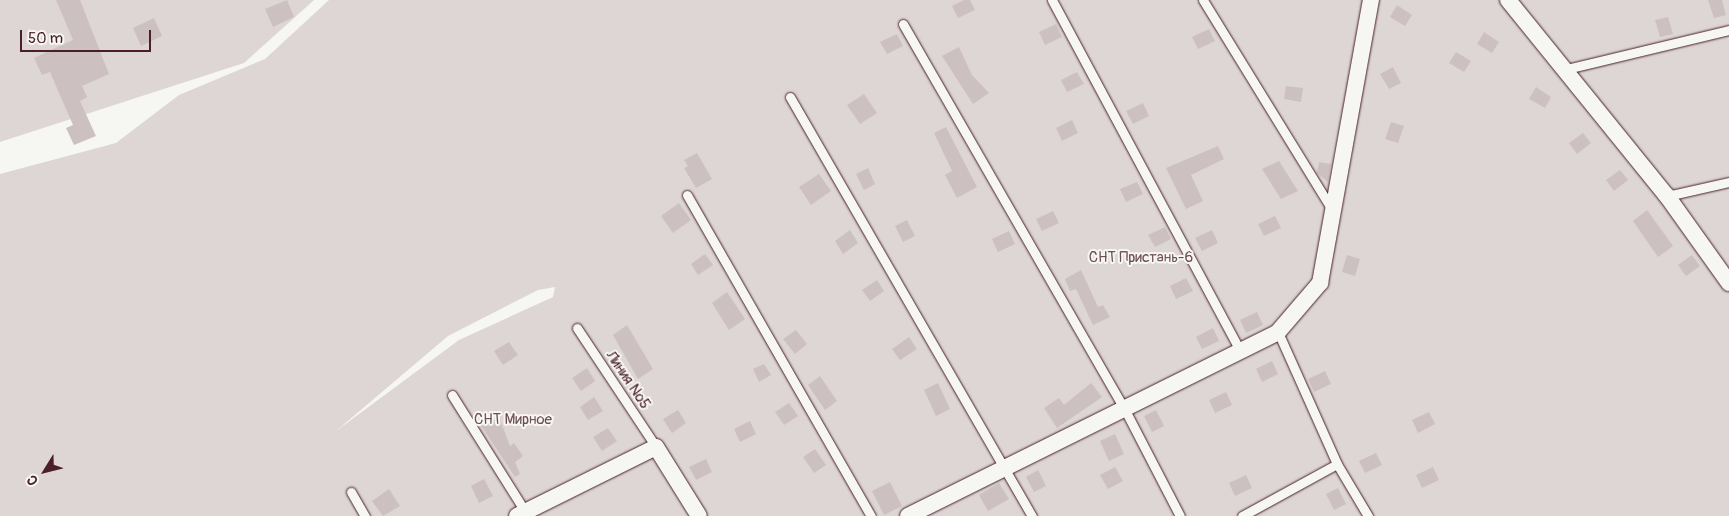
<!DOCTYPE html>
<meta charset="utf-8">
<style>
body{margin:0}
#map{position:relative;width:1729px;height:516px;overflow:hidden;background:#f6f6f2;font-family:Pangolin,sans-serif}
div>[style]{position:absolute}
[style*='--x']{left:calc(var(--x)*1px);top:calc(var(--y)*1px);width:calc(var(--w)*1px);rotate:calc(var(--a)*1deg)}
.green>*{inset:0;background:#ddd6d5}
.building>*{inset:0;background:#ccc1c0}
.roads{filter:drop-shadow(0 0 1px #4a1f2b) drop-shadow(0 0 1px #4a1f2b)}
.service>*{height:9px;margin:-4.5px;padding:0 4.5px;transform-origin:4.5px;border-radius:4.5px;background:#f6f6f2}
.minor>*{height:16px;margin:-8px;padding:0 8px;transform-origin:8px;border-radius:8px;background:#f6f6f2}
span{translate:-50% -50%;white-space:nowrap;text-align:center;line-height:1.15;-webkit-text-stroke:4px #f6f6f2;paint-order:stroke}
.park-label{font-size:15px;color:#6f4d56}
.street-label{font-size:15px;color:#4a1f2b}
.north{position:absolute;left:20px;top:446px;width:50px;height:50px;-webkit-text-stroke:4px #f6f6f2;paint-order:stroke;rotate:234deg;font-size:14px;font-weight:700;line-height:20px;text-align:center;color:#4a1f2b}
.north::after{content:'';display:block;margin:auto;width:18px;height:22px;background:#4a1f2b;clip-path:polygon(50% 0,100% 100%,50% 72%,0 100%)}
.scale{position:absolute;left:20px;top:30px;width:131px;height:22px;box-sizing:border-box;border:2px solid #4a1f2b;border-top:0;padding-left:6px;font-size:15px;line-height:18px;white-space:nowrap;color:#4a1f2b;-webkit-text-stroke:4px #f6f6f2;paint-order:stroke}
</style>
<div id="map">
<div class="green">
<i style="clip-path:polygon(0 0,314px 0,244px 63px,0 142px)"></i>
<i style="clip-path:polygon(evenodd,329px 0,1729px 0,1729px 516px,0 516px,0 174px,116px 143px,179px 95px,265px 59px,329px 0,555px 287px,553px 297px,459px 340px,336px 431px,448px 336px,538px 290px,555px 287px)"></i>
</div>
<div class="building">
<i style="clip-path:polygon(56px 0,80px 0,109px 74px,82px 86px,87px 97px,80px 101px,96px 136px,74px 145px,66px 128px,73px 125px,50px 72px,42px 75px,34px 58px,73px 40px)"></i>
<i style="clip-path:polygon(287px 0,294px 17px,273px 27px,265px 9px)"></i>
<i style="clip-path:polygon(964px 0,970px 0,975px 10px,958px 18px,952px 6px)"></i>
<i style="clip-path:polygon(1708px 0,1722px 0,1726px 15px,1714px 18px)"></i>
<i style="clip-path:polygon(1397px 5px,1412px 15px,1405px 26px,1390px 17px)"></i>
<i style="clip-path:polygon(1668px 17px,1673px 34px,1660px 37px,1655px 20px)"></i>
<i style="clip-path:polygon(154px 18px,162px 36px,141px 46px,133px 28px)"></i>
<i style="clip-path:polygon(1056px 24px,1062px 37px,1045px 45px,1039px 32px)"></i>
<i style="clip-path:polygon(1209px 29px,1215px 41px,1198px 49px,1192px 37px)"></i>
<i style="clip-path:polygon(1484px 32px,1499px 42px,1492px 53px,1477px 44px)"></i>
<i style="clip-path:polygon(897px 34px,903px 46px,887px 54px,880px 42px)"></i>
<i style="clip-path:polygon(959px 47px,972px 75px,989px 93px,973px 104px,942px 56px)"></i>
<i style="clip-path:polygon(1456px 52px,1471px 61px,1464px 72px,1449px 63px)"></i>
<i style="clip-path:polygon(1393px 67px,1401px 83px,1389px 89px,1380px 74px)"></i>
<i style="clip-path:polygon(1077px 72px,1084px 84px,1067px 92px,1061px 80px)"></i>
<i style="clip-path:polygon(1286px 86px,1303px 88px,1301px 102px,1284px 99px)"></i>
<i style="clip-path:polygon(1536px 87px,1551px 97px,1545px 108px,1529px 99px)"></i>
<i style="clip-path:polygon(864px 94px,877px 113px,860px 124px,847px 105px)"></i>
<i style="clip-path:polygon(1143px 103px,1149px 116px,1133px 124px,1126px 111px)"></i>
<i style="clip-path:polygon(1072px 120px,1078px 133px,1062px 141px,1056px 128px)"></i>
<i style="clip-path:polygon(1391px 122px,1404px 126px,1398px 143px,1385px 139px)"></i>
<i style="clip-path:polygon(946px 127px,977px 187px,957px 198px,945px 175px,952px 171px,934px 133px)"></i>
<i style="clip-path:polygon(1583px 133px,1591px 143px,1577px 154px,1569px 143px)"></i>
<i style="clip-path:polygon(1218px 146px,1224px 159px,1191px 175px,1203px 201px,1186px 209px,1166px 168px)"></i>
<i style="clip-path:polygon(697px 153px,712px 179px,696px 188px,684px 168px,688px 166px,684px 160px)"></i>
<i style="clip-path:polygon(1279px 161px,1298px 191px,1281px 199px,1262px 169px)"></i>
<i style="clip-path:polygon(1319px 162px,1331px 164px,1328px 182px,1317px 173px)"></i>
<i style="clip-path:polygon(868px 168px,875px 184px,864px 190px,856px 174px)"></i>
<i style="clip-path:polygon(1620px 170px,1628px 180px,1614px 191px,1606px 180px)"></i>
<i style="clip-path:polygon(819px 174px,831px 191px,811px 205px,799px 187px)"></i>
<i style="clip-path:polygon(1137px 182px,1143px 194px,1126px 202px,1120px 189px)"></i>
<i style="clip-path:polygon(679px 203px,691px 220px,673px 233px,661px 216px)"></i>
<i style="clip-path:polygon(1647px 210px,1673px 246px,1658px 257px,1633px 221px)"></i>
<i style="clip-path:polygon(1053px 211px,1059px 223px,1042px 231px,1036px 219px)"></i>
<i style="clip-path:polygon(1275px 216px,1281px 228px,1264px 236px,1258px 224px)"></i>
<i style="clip-path:polygon(907px 220px,915px 236px,903px 242px,895px 226px)"></i>
<i style="clip-path:polygon(1165px 227px,1171px 239px,1155px 247px,1148px 235px)"></i>
<i style="clip-path:polygon(850px 230px,858px 243px,843px 254px,835px 241px)"></i>
<i style="clip-path:polygon(1212px 230px,1218px 243px,1202px 251px,1195px 238px)"></i>
<i style="clip-path:polygon(1009px 231px,1015px 244px,998px 252px,992px 239px)"></i>
<i style="clip-path:polygon(705px 254px,713px 265px,698px 275px,691px 264px)"></i>
<i style="clip-path:polygon(1347px 255px,1360px 259px,1355px 276px,1342px 272px)"></i>
<i style="clip-path:polygon(1692px 255px,1700px 266px,1686px 276px,1678px 265px)"></i>
<i style="clip-path:polygon(1081px 270px,1098px 307px,1103px 305px,1110px 317px,1093px 325px,1076px 289px,1070px 291px,1065px 279px)"></i>
<i style="clip-path:polygon(1186px 278px,1193px 291px,1176px 299px,1170px 286px)"></i>
<i style="clip-path:polygon(877px 280px,884px 291px,870px 301px,862px 290px)"></i>
<i style="clip-path:polygon(727px 292px,745px 319px,729px 330px,712px 303px)"></i>
<i style="clip-path:polygon(1257px 312px,1263px 325px,1246px 333px,1240px 320px)"></i>
<i style="clip-path:polygon(627px 325px,653px 369px,638px 379px,613px 335px)"></i>
<i style="clip-path:polygon(1213px 328px,1219px 341px,1202px 349px,1196px 337px)"></i>
<i style="clip-path:polygon(796px 330px,807px 344px,795px 354px,783px 339px)"></i>
<i style="clip-path:polygon(909px 337px,917px 349px,900px 360px,892px 349px)"></i>
<i style="clip-path:polygon(509px 342px,518px 355px,503px 365px,494px 351px)"></i>
<i style="clip-path:polygon(1272px 361px,1278px 374px,1262px 382px,1256px 369px)"></i>
<i style="clip-path:polygon(764px 364px,771px 375px,759px 382px,753px 369px)"></i>
<i style="clip-path:polygon(587px 368px,595px 381px,581px 391px,572px 378px)"></i>
<i style="clip-path:polygon(1325px 371px,1331px 384px,1314px 392px,1308px 379px)"></i>
<i style="clip-path:polygon(820px 376px,837px 401px,825px 410px,808px 385px)"></i>
<i style="clip-path:polygon(938px 383px,950px 409px,936px 416px,924px 390px)"></i>
<i style="clip-path:polygon(1091px 383px,1102px 397px,1057px 428px,1044px 408px,1059px 398px,1064px 405px)"></i>
<i style="clip-path:polygon(1226px 392px,1232px 405px,1215px 413px,1209px 400px)"></i>
<i style="clip-path:polygon(594px 397px,603px 411px,588px 420px,580px 407px)"></i>
<i style="clip-path:polygon(789px 403px,798px 416px,784px 425px,775px 412px)"></i>
<i style="clip-path:polygon(678px 410px,686px 423px,672px 433px,663px 419px)"></i>
<i style="clip-path:polygon(1156px 410px,1164px 426px,1152px 432px,1144px 416px)"></i>
<i style="clip-path:polygon(1429px 412px,1435px 424px,1418px 433px,1412px 420px)"></i>
<i style="clip-path:polygon(499px 417px,510px 446px,514px 443px,523px 456px,515px 462px,520px 474px,515px 477px,480px 424px)"></i>
<i style="clip-path:polygon(750px 421px,756px 434px,740px 442px,734px 429px)"></i>
<i style="clip-path:polygon(608px 428px,617px 441px,602px 451px,593px 437px)"></i>
<i style="clip-path:polygon(1115px 434px,1124px 454px,1109px 461px,1100px 441px)"></i>
<i style="clip-path:polygon(815px 449px,826px 465px,814px 473px,803px 457px)"></i>
<i style="clip-path:polygon(1376px 453px,1382px 465px,1365px 473px,1359px 461px)"></i>
<i style="clip-path:polygon(706px 459px,712px 472px,696px 480px,689px 467px)"></i>
<i style="clip-path:polygon(1115px 467px,1123px 481px,1108px 489px,1100px 475px)"></i>
<i style="clip-path:polygon(1433px 467px,1439px 480px,1422px 488px,1416px 475px)"></i>
<i style="clip-path:polygon(1038px 470px,1046px 486px,1034px 492px,1026px 477px)"></i>
<i style="clip-path:polygon(1246px 475px,1252px 488px,1235px 496px,1229px 483px)"></i>
<i style="clip-path:polygon(484px 479px,493px 496px,479px 503px,471px 486px)"></i>
<i style="clip-path:polygon(890px 482px,902px 506px,884px 515px,872px 491px)"></i>
<i style="clip-path:polygon(999px 483px,1009px 499px,988px 511px,979px 495px)"></i>
<i style="clip-path:polygon(1338px 488px,1346px 504px,1334px 510px,1326px 494px)"></i>
<i style="clip-path:polygon(389px 489px,400px 506px,383px 516px,372px 501px)"></i>
</div>
<div class="roads">
<div class="service">
<i style="--x:1052;--y:0;--w:396;--a:61.8"></i>
<i style="--x:1203;--y:0;--w:248;--a:58.4"></i>
<i style="--x:903;--y:24;--w:445;--a:60.1"></i>
<i style="--x:1125;--y:410;--w:119;--a:62.6"></i>
<i style="--x:1562;--y:70;--w:172;--a:-13.5"></i>
<i style="--x:790;--y:97;--w:484;--a:60"></i>
<i style="--x:687;--y:195;--w:370;--a:60.2"></i>
<i style="--x:1667;--y:196;--w:64;--a:-12.7"></i>
<i style="--x:577;--y:328;--w:143;--a:56.4"></i>
<i style="--x:1278;--y:332;--w:145;--a:65.9"></i>
<i style="--x:1337;--y:464;--w:61;--a:59.2"></i>
<i style="--x:452;--y:395;--w:139;--a:57.9"></i>
<i style="--x:351;--y:492;--w:28;--a:60"></i>
<i style="--x:1242;--y:516;--w:108;--a:-28.7"></i>
</div>
<div class="minor">
<i style="--x:1508;--y:0;--w:252;--a:51"></i>
<i style="--x:1667;--y:196;--w:107;--a:54.5"></i>
<i style="--x:517;--y:516;--w:155;--a:-26.4"></i>
<i style="--x:656;--y:447;--w:81;--a:58.1"></i>
<i style="--x:908;--y:516;--w:413;--a:-26.4"></i>
<i style="--x:1278;--y:332;--w:65;--a:-49.4"></i>
<i style="--x:1320;--y:283;--w:288;--a:-79.8"></i>
</div>
</div>
<div class="park-label">
<span style="left:1141px;top:258px">СНТ Пристань-6</span>
<span style="left:513px;top:420px">СНТ Мирное</span>
</div>
<div class="street-label">
<span style="left:628px;top:380px;rotate:56deg">Линия №5</span>
</div>
<div class="north">С</div>
<div class="scale">50 m</div>
</div>
